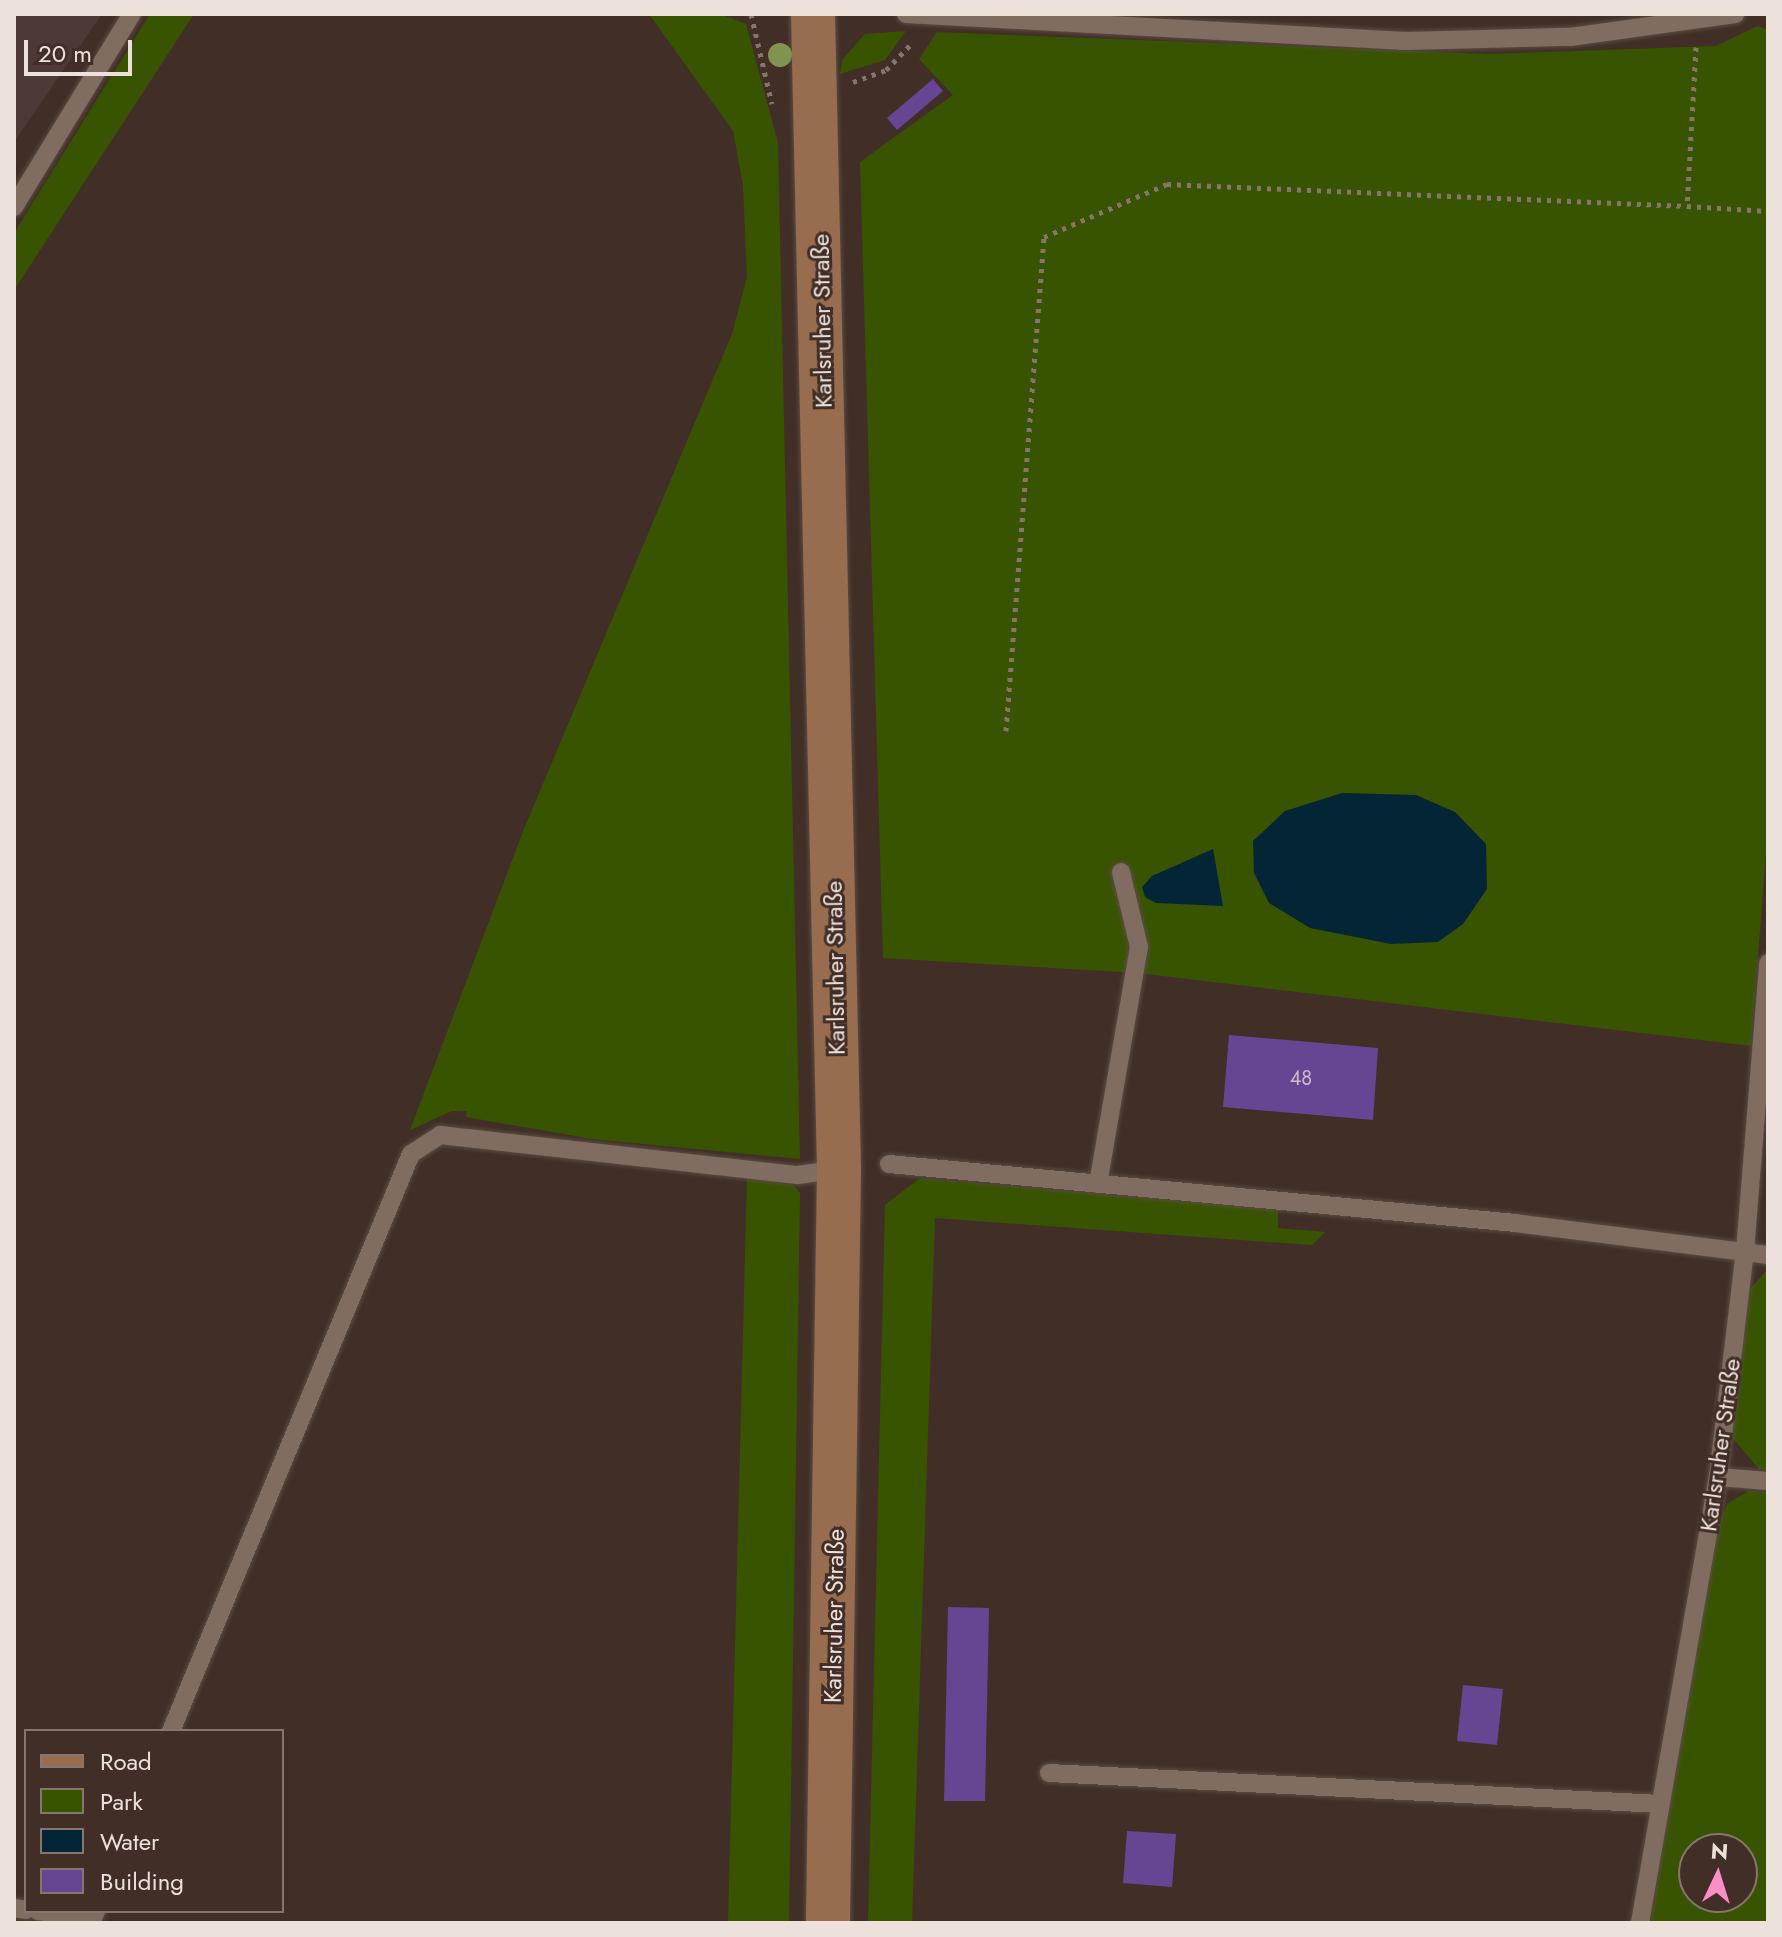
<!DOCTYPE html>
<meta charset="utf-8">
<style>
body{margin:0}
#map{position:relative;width:1782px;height:1937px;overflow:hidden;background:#412f27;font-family:Jost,sans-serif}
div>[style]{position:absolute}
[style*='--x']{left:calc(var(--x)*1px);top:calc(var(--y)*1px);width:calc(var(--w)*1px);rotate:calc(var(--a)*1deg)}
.industrial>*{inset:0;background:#4d3935}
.green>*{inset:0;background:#395400}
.water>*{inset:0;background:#042536}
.building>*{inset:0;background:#664692}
.path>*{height:5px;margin-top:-2.5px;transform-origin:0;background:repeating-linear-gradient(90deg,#85756e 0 4px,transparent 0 10px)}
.roads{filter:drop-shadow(0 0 2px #5a4c44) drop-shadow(0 0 2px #5a4c44)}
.service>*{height:18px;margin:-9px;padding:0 9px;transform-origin:9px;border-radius:9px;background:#816c62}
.secondary>*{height:44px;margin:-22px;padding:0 22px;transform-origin:22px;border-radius:22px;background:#986d4f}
.trees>*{width:24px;height:24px;margin:-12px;border-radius:50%;background:#809350}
span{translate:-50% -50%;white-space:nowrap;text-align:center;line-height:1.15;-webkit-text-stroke:6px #412f27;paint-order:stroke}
.number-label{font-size:20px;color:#cbbaca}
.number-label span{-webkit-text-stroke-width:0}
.street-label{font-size:24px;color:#ede1dc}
.frame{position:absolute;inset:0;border:16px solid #ede1dc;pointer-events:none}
.legend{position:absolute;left:24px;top:1729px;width:260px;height:184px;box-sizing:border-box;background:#412f27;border:2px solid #86766f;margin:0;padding:10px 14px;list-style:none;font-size:24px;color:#ede1dc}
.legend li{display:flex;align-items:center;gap:16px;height:40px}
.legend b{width:40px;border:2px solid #86766f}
.north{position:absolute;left:1678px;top:1833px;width:80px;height:80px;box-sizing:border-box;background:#412f27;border:2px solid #86766f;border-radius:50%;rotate:4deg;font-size:22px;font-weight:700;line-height:32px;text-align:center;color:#ede1dc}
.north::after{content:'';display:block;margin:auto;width:28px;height:36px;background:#fa8fc7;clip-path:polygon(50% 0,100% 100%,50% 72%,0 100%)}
.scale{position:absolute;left:24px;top:40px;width:108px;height:36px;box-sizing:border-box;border:4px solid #ede1dc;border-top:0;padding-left:10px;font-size:24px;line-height:28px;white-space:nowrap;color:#ede1dc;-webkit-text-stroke:6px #412f27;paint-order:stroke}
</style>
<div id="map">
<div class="industrial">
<i style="clip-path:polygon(14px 14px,102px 14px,14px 142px)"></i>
</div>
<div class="green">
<i style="clip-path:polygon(150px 14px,194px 14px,14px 290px,14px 233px)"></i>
<i style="clip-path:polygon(649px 14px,720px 14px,746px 24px,778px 143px,800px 1159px,592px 1139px,466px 1117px,467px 1111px,452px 1111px,410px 1130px,524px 829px,732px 334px,747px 277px,743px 185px,733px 131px)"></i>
<i style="clip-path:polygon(1758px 26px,1768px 30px,1768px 827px,1751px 1046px,1138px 973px,883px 958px,860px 162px,953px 95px,919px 59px,937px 32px,1489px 54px,1716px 46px)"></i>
<i style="clip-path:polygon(906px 31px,885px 60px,840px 74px,842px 60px,865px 34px)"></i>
<i style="clip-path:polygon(747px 1177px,793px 1185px,800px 1193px,789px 1923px,728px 1923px)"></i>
<i style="clip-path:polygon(920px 1178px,1278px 1209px,1278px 1228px,1325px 1232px,1312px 1245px,935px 1218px,912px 1923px,868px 1923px,885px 1205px)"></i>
<i style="clip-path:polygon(1768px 1269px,1768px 1470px,1759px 1469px,1730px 1435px,1749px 1290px)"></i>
<i style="clip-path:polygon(evenodd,1749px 1491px,1768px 1492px,1768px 1923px,1650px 1923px,1718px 1523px,1728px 1503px,1749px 1491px,1694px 1849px,1742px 1849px,1742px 1897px,1694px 1897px,1694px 1849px)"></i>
</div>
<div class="water">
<i style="clip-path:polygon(1342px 793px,1416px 795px,1455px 812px,1486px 844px,1487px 889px,1463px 924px,1438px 942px,1391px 944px,1310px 928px,1269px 903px,1254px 873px,1253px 841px,1285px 811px)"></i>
<i style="clip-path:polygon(1213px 849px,1223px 906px,1156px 903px,1145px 897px,1142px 887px,1152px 876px)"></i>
</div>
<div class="building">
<i style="clip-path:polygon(933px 79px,943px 91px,897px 130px,887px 118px)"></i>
<i style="clip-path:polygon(1229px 1035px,1378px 1048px,1373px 1120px,1223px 1107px)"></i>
<i style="clip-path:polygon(948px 1607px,989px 1608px,985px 1801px,944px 1801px)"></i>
<i style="clip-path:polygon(1463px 1685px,1503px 1689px,1497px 1745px,1457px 1741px)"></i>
<i style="clip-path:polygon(1127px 1831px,1176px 1834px,1172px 1887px,1123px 1883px)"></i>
</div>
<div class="path">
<i style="--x:751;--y:14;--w:92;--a:76.9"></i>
<i style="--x:1696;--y:47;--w:159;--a:93.2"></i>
<i style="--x:1687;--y:206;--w:81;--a:3.5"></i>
<i style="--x:853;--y:82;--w:35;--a:-20"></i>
<i style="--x:886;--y:70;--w:39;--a:-46"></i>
<i style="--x:1006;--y:731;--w:495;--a:-85.6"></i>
<i style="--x:1044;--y:237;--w:134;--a:-23.3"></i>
<i style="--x:1167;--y:184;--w:520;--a:2.42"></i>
</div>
<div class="roads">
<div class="service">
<i style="--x:906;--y:14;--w:496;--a:3.1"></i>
<i style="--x:1401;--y:41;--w:169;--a:-1.4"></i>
<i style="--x:1570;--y:37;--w:167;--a:-7.9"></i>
<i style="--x:14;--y:207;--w:226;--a:-58.6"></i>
<i style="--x:889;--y:1164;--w:629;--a:5.38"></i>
<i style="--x:1515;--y:1223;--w:255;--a:7.2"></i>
<i style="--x:1098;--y:1184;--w:241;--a:-80.2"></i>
<i style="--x:1139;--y:947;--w:77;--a:-103.5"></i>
<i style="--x:1718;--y:1477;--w:50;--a:4.6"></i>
<i style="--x:171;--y:1731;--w:625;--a:-67.42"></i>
<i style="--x:411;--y:1154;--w:35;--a:-33"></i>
<i style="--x:440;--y:1135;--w:360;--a:6.4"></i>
<i style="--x:798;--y:1175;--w:41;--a:-8.3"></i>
<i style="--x:1049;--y:1773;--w:612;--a:2.9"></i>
<i style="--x:14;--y:1908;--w:12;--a:9"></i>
<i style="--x:38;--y:1911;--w:55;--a:7.3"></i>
<i style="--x:93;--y:1918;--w:8;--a:-67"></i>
<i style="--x:1640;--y:1923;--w:453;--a:-80.1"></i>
<i style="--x:1718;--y:1477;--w:228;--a:-83.2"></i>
<i style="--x:1745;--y:1251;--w:289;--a:-85.4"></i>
</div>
<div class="secondary">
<i style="--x:813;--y:14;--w:1155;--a:88.71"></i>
<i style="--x:839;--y:1169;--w:754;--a:90.84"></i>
</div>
</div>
<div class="trees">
<i style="left:780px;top:55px"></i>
</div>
<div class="number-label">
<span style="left:1301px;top:1078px">48</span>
</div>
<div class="street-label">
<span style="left:822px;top:321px;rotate:-91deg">Karlsruher Straße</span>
<span style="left:835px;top:968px;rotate:-91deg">Karlsruher Straße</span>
<span style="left:1720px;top:1445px;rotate:-82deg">Karlsruher Straße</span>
<span style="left:834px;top:1616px;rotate:-89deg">Karlsruher Straße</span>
</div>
<div class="frame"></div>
<ul class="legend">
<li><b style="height:10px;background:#986d4f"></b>Road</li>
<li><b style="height:22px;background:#395400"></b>Park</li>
<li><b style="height:22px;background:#042536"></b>Water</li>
<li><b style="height:22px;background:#664692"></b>Building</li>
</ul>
<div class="north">N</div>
<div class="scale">20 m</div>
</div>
